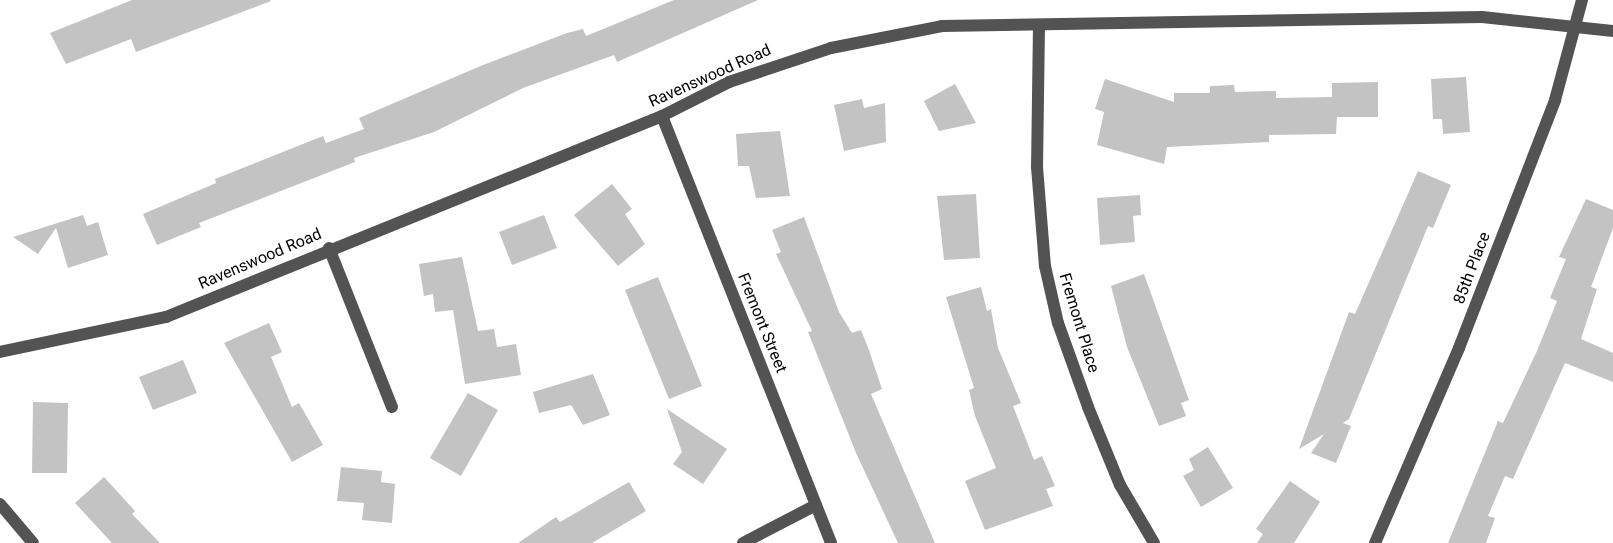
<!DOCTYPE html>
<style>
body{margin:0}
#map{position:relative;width:1613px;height:543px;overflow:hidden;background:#fff;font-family:Roboto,sans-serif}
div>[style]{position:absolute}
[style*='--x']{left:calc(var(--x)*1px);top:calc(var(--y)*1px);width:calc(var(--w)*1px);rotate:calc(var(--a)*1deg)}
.building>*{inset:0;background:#c3c3c3}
.service>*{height:12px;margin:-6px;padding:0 6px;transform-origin:6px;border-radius:6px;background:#535353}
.minor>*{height:12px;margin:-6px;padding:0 6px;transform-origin:6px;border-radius:6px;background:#535353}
.tertiary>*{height:12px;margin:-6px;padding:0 6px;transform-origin:6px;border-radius:6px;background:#535353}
span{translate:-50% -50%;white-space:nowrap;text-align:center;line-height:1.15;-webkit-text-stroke:5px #fff;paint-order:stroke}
.street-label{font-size:16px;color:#000}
</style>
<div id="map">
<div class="building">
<i style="clip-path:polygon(132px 0,270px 0,271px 1px,136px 52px,131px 39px,66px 64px,50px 33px)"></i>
<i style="clip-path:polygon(674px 0,758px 0,617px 62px,614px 55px,523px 88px,434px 132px,354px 158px,355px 162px,199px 223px,201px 227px,157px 245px,143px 214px,216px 183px,215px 179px,323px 136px,326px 143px,364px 129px,359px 118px,483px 65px,567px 33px,583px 29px,586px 36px)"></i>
<i style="clip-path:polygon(1466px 77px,1470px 132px,1443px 134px,1442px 119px,1433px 119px,1431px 79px)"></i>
<i style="clip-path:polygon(1105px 79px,1174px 102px,1174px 93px,1210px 93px,1210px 86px,1234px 85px,1235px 92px,1276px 91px,1276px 98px,1332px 97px,1332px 83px,1378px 82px,1378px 117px,1337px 117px,1336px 134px,1269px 135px,1269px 142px,1167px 147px,1164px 164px,1097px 145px,1104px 112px,1095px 109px)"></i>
<i style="clip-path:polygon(955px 84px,976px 123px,939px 131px,924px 101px)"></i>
<i style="clip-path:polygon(862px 99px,864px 108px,885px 103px,886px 142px,844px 151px,834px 105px)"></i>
<i style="clip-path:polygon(780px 131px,790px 196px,756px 198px,749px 166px,738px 166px,736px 134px)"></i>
<i style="clip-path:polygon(1418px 171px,1451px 185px,1433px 228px,1428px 226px,1349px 419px,1343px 423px,1351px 426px,1336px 463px,1311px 453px,1324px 434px,1299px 449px,1349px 312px,1355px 314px)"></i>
<i style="clip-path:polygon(612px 184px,632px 209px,625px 214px,645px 244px,618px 266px,574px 215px)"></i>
<i style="clip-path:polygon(976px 194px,980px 258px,944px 260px,937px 196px)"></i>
<i style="clip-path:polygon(1140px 195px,1141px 215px,1133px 216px,1135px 242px,1100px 245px,1097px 198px)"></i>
<i style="clip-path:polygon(1586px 199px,1613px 210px,1613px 228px,1591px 287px,1597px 289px,1581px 339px,1613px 353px,1613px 382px,1565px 363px,1513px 479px,1505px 476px,1488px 516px,1495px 518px,1486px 543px,1448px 543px,1498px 421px,1503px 423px,1537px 351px,1557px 301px,1550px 298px,1566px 259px,1559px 257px)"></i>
<i style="clip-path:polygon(83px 215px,87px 226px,98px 222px,108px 255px,68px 268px,56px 228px,38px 254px,13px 237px)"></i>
<i style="clip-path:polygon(544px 215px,557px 248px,512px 265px,499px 232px)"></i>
<i style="clip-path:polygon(804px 217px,839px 312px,852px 333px,861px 330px,869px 350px,882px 389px,871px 394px,935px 543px,898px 543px,856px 453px,808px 332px,812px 331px,776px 254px,781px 252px,772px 230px)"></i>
<i style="clip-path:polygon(462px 257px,478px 331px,494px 329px,497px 347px,516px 344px,521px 375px,465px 384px,453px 310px,435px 312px,433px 294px,424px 296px,419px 264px)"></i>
<i style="clip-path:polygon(1144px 274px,1189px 400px,1181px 403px,1186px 416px,1159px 426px,1127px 347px,1111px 286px)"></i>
<i style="clip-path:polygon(658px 277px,702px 386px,669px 399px,625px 290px)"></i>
<i style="clip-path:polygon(981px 287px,987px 311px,991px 309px,998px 348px,1021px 403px,1013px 406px,1034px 460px,1042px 456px,1055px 486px,1046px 489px,1053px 506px,985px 530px,965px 481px,996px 468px,975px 416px,969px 390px,974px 388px,946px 297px)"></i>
<i style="clip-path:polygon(269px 323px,282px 352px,271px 357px,292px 407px,299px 403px,323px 445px,292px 462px,224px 343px)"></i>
<i style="clip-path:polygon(183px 360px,197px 393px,153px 410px,139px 377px)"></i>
<i style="clip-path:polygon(593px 374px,610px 415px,583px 425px,571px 405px,539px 413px,533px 392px)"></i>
<i style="clip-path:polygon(468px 393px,498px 410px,461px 476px,430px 458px)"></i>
<i style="clip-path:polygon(33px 402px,68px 403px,67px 473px,32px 473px)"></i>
<i style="clip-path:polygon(667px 409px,727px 449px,703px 484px,673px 464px,682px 452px)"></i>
<i style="clip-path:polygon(1208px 447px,1233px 488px,1201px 507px,1183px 476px,1194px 470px,1189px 459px)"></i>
<i style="clip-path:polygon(341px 467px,382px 471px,381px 482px,395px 484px,392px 523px,362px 520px,364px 503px,337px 501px)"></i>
<i style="clip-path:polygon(104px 477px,135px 511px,132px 514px,160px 543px,112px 543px,75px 503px)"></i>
<i style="clip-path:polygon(1290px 481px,1320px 502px,1294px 543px,1257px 543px,1263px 534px,1256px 529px)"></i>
<i style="clip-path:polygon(629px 482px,646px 511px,592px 543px,518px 543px,556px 517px,560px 522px)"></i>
</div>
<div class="service">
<i style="--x:329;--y:248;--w:171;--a:68.4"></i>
</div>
<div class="minor">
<i style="--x:1039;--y:25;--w:142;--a:90.8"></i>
<i style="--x:1037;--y:167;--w:99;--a:85.4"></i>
<i style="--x:1045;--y:266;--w:58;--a:77.2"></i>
<i style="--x:1058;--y:323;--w:89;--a:70.3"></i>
<i style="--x:1088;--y:407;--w:84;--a:67.7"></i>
<i style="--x:1120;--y:485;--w:67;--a:59.6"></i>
<i style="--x:662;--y:116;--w:459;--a:68.4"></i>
<i style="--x:0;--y:352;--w:170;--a:-11.9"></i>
<i style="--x:166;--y:317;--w:535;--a:-22.06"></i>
<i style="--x:662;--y:116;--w:75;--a:-26.9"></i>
<i style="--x:729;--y:82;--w:108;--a:-18.4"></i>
<i style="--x:831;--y:48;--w:113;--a:-11.2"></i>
<i style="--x:942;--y:26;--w:540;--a:-0.95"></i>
<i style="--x:1482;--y:17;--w:132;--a:6.1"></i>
<i style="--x:0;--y:504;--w:51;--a:49.8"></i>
<i style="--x:743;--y:543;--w:82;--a:-27.5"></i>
</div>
<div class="tertiary">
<i style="--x:1375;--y:543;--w:212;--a:-66.7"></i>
<i style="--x:1459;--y:348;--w:266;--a:-68.8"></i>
<i style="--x:1555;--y:100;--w:104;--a:-74.9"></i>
</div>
<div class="street-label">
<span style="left:710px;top:76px;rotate:-24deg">Ravenswood Road</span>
<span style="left:260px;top:259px;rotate:-23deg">Ravenswood Road</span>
<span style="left:1472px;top:268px;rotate:-69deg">85th Place</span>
<span style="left:762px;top:323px;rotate:68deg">Fremont Street</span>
<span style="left:1079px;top:323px;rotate:73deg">Fremont Place</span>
</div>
</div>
